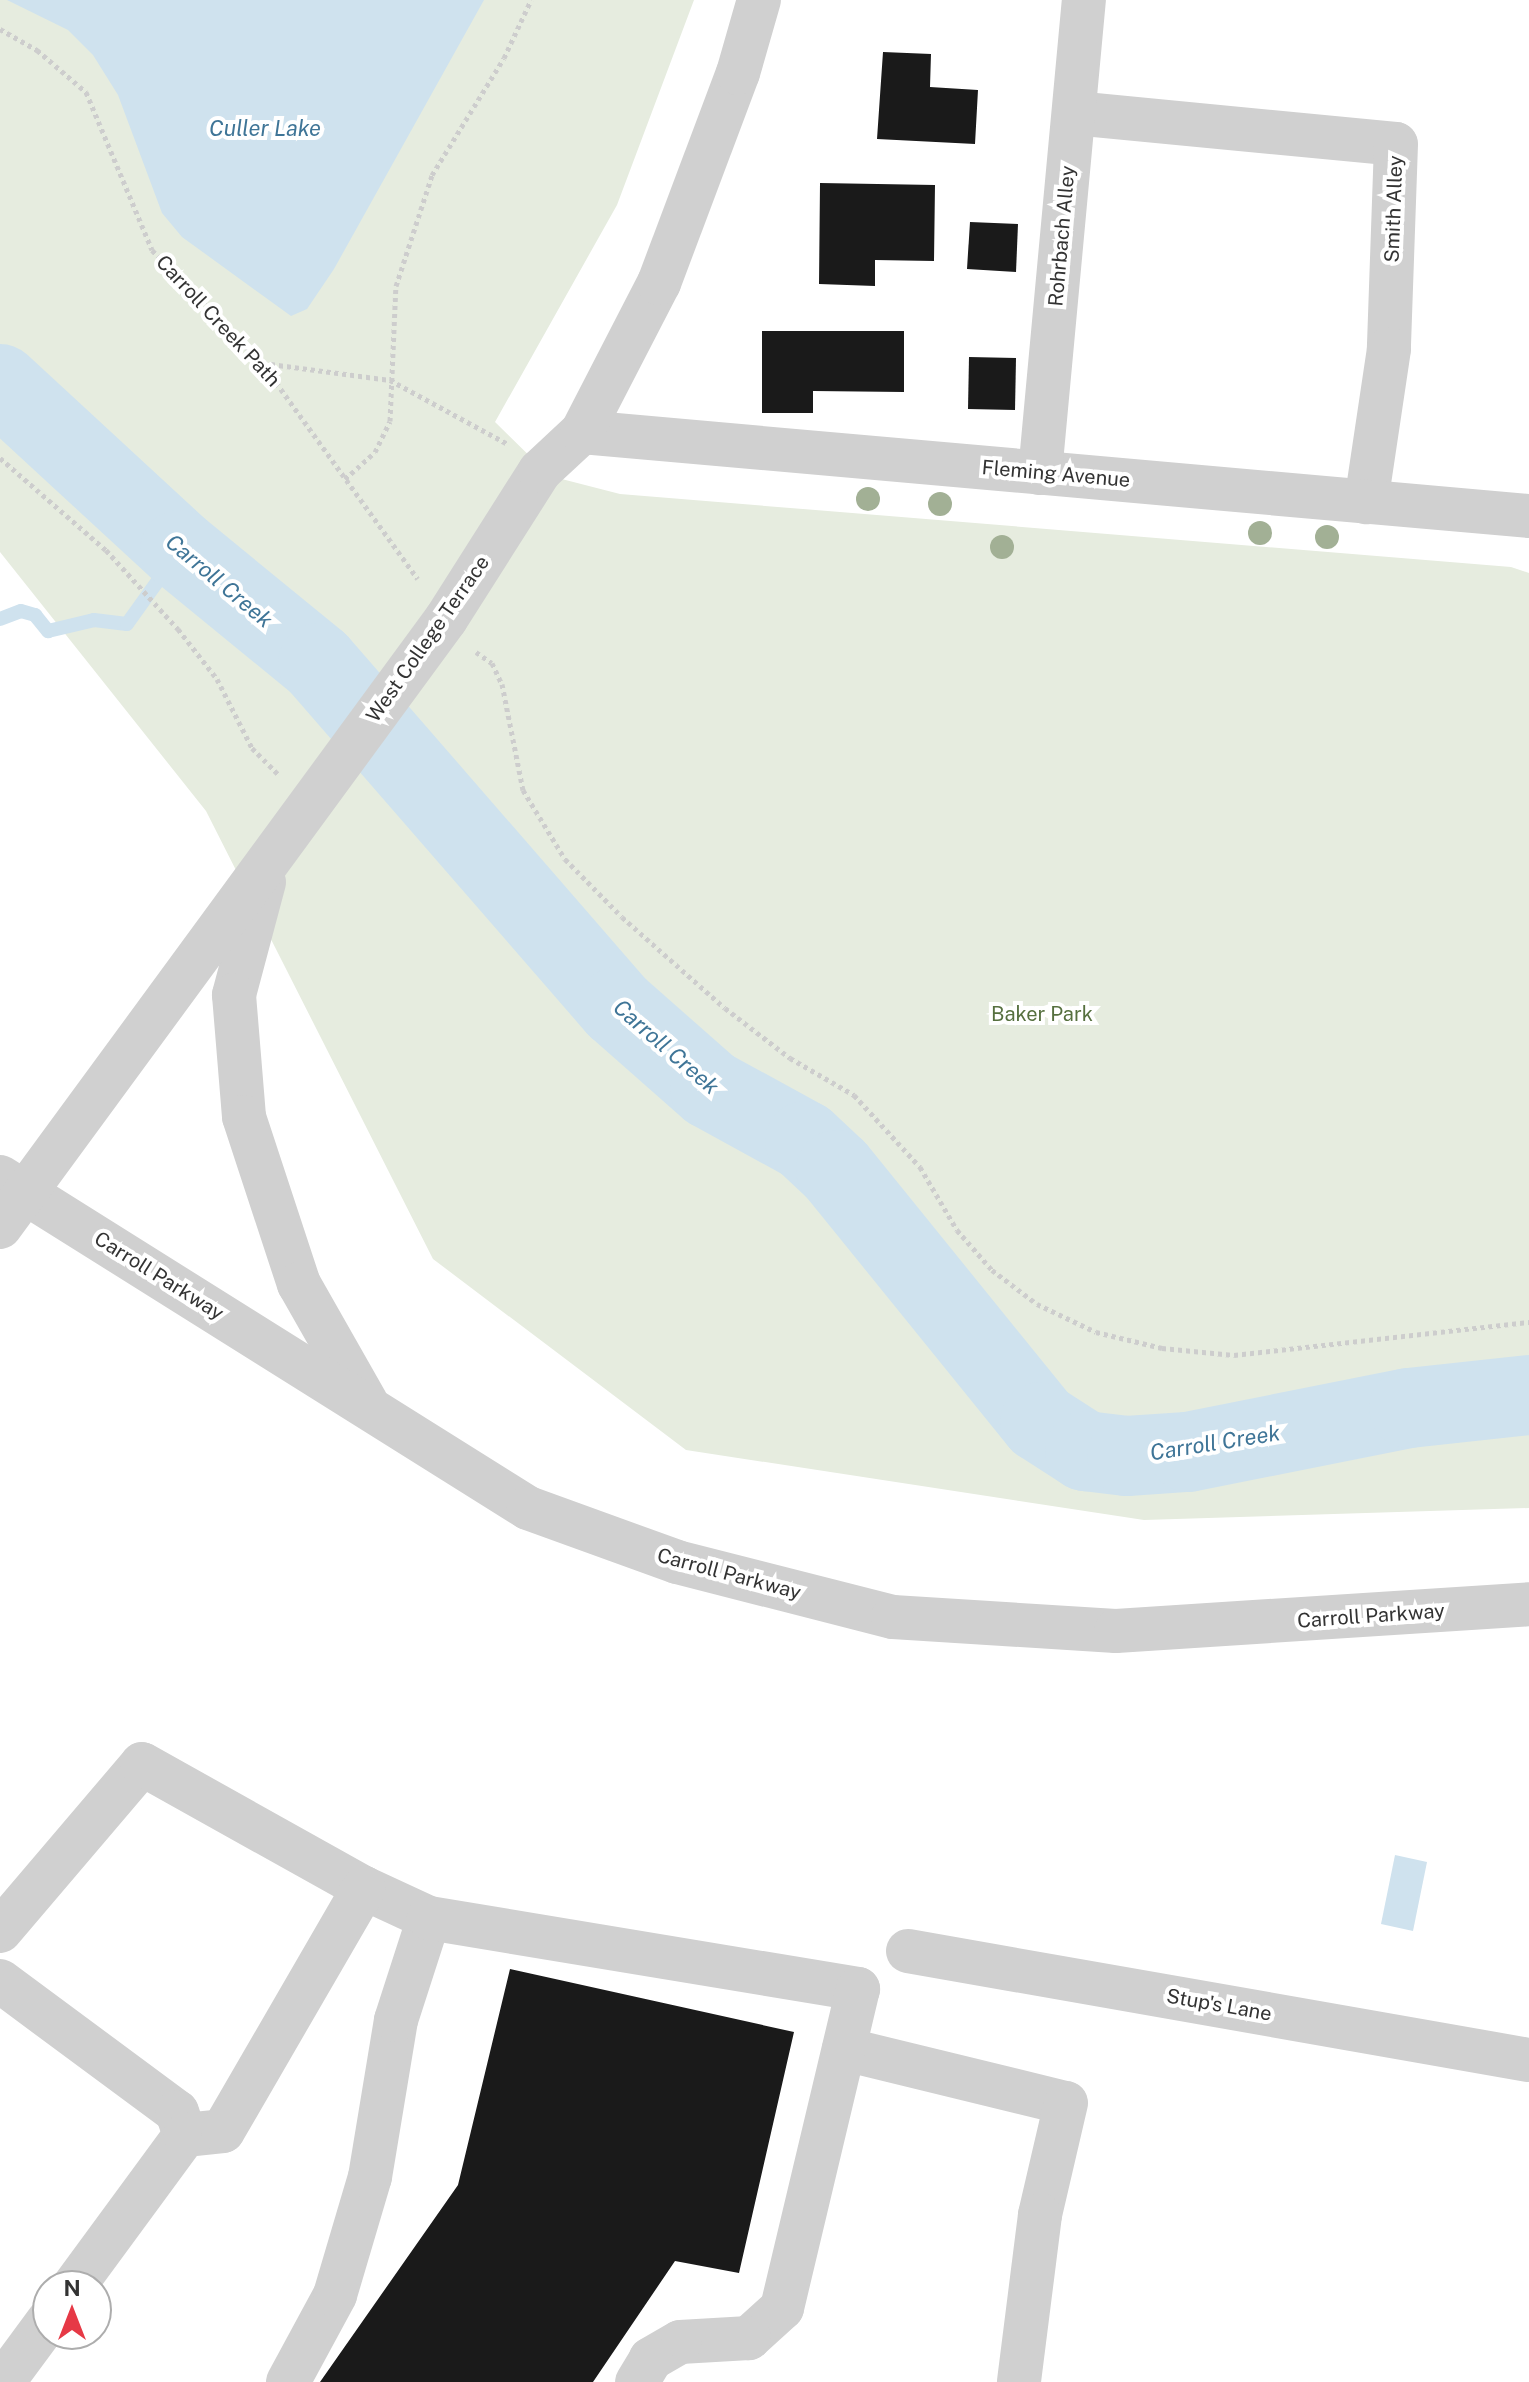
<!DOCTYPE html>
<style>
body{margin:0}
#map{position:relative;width:1529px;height:2382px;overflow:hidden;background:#fff;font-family:"Public Sans",sans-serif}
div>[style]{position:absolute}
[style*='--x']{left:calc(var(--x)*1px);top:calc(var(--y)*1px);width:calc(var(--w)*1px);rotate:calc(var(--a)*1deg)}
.green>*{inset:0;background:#e6ecdf}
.water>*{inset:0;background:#cfe2ee}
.stream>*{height:14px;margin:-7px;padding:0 7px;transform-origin:7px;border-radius:7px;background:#cfe2ee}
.river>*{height:80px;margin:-40px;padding:0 40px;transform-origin:40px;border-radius:40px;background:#cfe2ee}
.building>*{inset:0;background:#1a1a1a}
.path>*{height:5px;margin-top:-2.5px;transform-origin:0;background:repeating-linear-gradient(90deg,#cdcdcd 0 4px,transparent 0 8px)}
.minor>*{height:44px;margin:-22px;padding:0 22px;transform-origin:22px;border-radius:22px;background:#d0d0d0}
.trees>*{width:24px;height:24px;margin:-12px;border-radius:50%;background:#a2b095}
span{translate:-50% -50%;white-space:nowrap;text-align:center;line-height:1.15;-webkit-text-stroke:8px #fff;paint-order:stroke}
.street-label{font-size:20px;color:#333}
.park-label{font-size:20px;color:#56703f}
.water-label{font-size:22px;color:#3f7597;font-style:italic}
.north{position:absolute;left:32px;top:2270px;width:80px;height:80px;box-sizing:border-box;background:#fff;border:2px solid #adadad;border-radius:50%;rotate:0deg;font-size:22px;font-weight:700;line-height:32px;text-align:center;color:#333}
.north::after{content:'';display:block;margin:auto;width:28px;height:36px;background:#e63946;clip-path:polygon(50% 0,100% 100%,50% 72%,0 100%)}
</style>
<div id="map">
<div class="green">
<i style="clip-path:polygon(0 0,694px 0,617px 205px,495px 422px,550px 476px,620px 494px,1511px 567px,1529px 573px,1529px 1508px,1144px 1520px,686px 1450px,433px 1259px,206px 811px,0 552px)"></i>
</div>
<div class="water">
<i style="clip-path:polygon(7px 0,484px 0,334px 269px,307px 309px,291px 316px,182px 237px,162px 213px,118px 95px,93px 55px,68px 30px)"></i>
<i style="clip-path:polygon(1395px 1855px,1427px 1862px,1413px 1931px,1381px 1924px)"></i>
</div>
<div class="stream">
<i style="--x:0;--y:619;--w:22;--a:-21"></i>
<i style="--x:21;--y:611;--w:15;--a:16"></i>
<i style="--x:35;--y:615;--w:21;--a:51"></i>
<i style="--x:48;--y:631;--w:47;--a:-13.4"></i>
<i style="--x:94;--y:620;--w:33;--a:7"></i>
<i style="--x:127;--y:624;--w:91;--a:-54.4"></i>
</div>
<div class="river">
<i style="--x:0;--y:384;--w:245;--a:42.7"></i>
<i style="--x:180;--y:550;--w:178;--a:39.3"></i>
<i style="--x:318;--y:663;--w:456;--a:49"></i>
<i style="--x:617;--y:1007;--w:124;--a:41.4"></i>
<i style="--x:710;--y:1089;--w:108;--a:28.7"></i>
<i style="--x:805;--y:1141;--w:42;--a:43.1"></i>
<i style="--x:836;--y:1170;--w:324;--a:51"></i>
<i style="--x:1040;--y:1422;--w:54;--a:32.8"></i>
<i style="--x:1085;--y:1451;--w:42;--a:6.8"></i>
<i style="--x:1127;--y:1456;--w:61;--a:-3.8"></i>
<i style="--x:1188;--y:1452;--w:225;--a:-11.3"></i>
<i style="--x:1409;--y:1408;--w:121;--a:-6.2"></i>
</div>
<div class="building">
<i style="clip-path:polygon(883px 52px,931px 54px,930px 87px,978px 90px,975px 144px,877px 139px)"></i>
<i style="clip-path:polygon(820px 183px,935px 185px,934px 261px,875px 260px,875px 286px,819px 284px)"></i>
<i style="clip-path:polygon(970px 222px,1018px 224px,1016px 272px,967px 269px)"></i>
<i style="clip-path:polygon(762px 331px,904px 331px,904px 392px,813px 391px,813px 413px,762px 413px)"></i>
<i style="clip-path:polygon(969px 357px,1016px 358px,1015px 410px,968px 409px)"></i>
<i style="clip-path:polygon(510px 1969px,794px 2032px,739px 2273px,675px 2261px,593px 2382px,320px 2382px,458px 2185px)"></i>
</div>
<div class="path">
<i style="--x:0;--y:29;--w:43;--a:29.6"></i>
<i style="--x:37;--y:50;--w:65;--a:40.6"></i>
<i style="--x:86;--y:92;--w:171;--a:67.3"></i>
<i style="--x:152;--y:250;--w:158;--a:45.8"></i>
<i style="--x:262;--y:363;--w:266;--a:54.2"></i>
<i style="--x:263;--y:363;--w:128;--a:7.6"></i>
<i style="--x:390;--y:380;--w:134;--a:28.5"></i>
<i style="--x:0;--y:458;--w:140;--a:41"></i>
<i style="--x:106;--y:550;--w:107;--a:47.7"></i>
<i style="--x:178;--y:629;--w:63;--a:52"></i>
<i style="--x:217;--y:679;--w:77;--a:63.1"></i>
<i style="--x:252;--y:748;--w:37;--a:45"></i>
<i style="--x:345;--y:479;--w:40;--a:-42"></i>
<i style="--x:375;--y:452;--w:34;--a:-64"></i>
<i style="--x:390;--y:421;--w:135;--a:-87.5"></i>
<i style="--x:396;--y:286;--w:117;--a:-72"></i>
<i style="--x:432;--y:175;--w:137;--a:-58.4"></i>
<i style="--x:504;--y:58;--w:64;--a:-65"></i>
<i style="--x:476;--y:652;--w:19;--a:35"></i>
<i style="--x:492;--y:663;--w:23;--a:65"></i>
<i style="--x:502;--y:684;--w:108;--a:78.8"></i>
<i style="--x:523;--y:790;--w:81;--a:58.7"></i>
<i style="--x:565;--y:859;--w:81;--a:45.5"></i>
<i style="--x:622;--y:917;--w:137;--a:41.5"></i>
<i style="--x:725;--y:1008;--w:82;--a:37.6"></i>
<i style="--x:790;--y:1058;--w:74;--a:30"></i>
<i style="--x:854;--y:1095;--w:98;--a:47.5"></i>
<i style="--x:920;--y:1167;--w:73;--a:59.6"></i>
<i style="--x:957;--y:1230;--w:53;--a:48.8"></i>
<i style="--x:992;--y:1270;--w:56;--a:37.1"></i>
<i style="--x:1037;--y:1304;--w:65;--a:25.4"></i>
<i style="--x:1096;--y:1332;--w:68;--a:13.6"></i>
<i style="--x:1162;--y:1348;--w:72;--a:5.6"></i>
<i style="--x:1234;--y:1355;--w:297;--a:-6.4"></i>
</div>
<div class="minor">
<i style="--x:1074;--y:113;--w:323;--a:5.5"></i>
<i style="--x:1396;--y:144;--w:205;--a:92"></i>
<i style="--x:1389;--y:349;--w:155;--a:98.5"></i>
<i style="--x:582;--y:432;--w:951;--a:5.07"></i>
<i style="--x:1040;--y:473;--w:475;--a:-84.7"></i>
<i style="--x:264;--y:882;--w:117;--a:104.9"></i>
<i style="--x:234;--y:995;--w:122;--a:85.3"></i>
<i style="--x:244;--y:1117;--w:176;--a:71.8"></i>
<i style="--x:299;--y:1284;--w:136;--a:60.4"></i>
<i style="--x:0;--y:1177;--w:623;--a:32.08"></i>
<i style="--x:528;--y:1508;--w:158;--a:19.9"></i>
<i style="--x:677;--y:1562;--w:223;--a:14.3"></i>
<i style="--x:893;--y:1617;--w:223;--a:3.6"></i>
<i style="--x:1116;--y:1631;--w:414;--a:-3.7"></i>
<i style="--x:0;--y:1227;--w:754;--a:-53.74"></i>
<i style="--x:446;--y:619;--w:175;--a:-57.6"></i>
<i style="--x:540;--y:471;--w:57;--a:-42.9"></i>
<i style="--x:582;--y:432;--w:168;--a:-62.7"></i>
<i style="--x:659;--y:283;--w:224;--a:-69.4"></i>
<i style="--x:738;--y:73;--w:76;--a:-74"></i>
<i style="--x:0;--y:1931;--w:219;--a:-49.6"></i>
<i style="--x:142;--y:1764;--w:254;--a:29.2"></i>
<i style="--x:364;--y:1888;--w:72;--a:24.8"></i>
<i style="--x:908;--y:1951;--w:630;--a:9.96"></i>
<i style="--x:0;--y:1981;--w:220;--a:36.5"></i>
<i style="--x:177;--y:2112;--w:24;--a:71"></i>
<i style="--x:185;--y:2135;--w:187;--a:126.3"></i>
<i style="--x:844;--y:2049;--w:228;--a:13.7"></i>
<i style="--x:1066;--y:2103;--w:115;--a:103.1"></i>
<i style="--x:1040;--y:2215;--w:168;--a:97.2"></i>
<i style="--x:185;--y:2135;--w:38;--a:-6"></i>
<i style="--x:223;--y:2131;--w:281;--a:-59.9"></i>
<i style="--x:3;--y:2382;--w:76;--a:-53.6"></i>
<i style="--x:288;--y:2382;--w:99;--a:-61.6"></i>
<i style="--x:335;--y:2295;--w:123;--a:-73.5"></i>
<i style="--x:370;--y:2177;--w:159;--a:-80.6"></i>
<i style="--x:396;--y:2020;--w:107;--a:-72.1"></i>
<i style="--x:429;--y:1918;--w:435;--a:9.4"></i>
<i style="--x:858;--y:1989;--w:328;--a:103.4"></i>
<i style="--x:782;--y:2308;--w:45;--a:137.7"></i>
<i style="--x:749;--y:2338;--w:69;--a:176.7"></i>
<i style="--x:680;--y:2342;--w:34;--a:150"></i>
<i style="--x:651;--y:2359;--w:27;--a:121"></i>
</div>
<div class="trees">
<i style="left:868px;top:499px"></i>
<i style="left:940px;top:504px"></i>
<i style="left:1260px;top:533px"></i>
<i style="left:1327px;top:537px"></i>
<i style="left:1002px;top:547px"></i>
</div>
<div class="street-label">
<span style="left:1394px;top:209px;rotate:-88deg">Smith Alley</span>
<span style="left:1062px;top:236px;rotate:-85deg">Rohrbach Alley</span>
<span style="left:218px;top:321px;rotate:47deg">Carroll Creek Path</span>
<span style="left:1056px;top:474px;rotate:5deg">Fleming Avenue</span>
<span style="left:428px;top:639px;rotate:-55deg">West College Terrace</span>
<span style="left:159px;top:1276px;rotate:32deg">Carroll Parkway</span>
<span style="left:729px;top:1574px;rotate:15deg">Carroll Parkway</span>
<span style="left:1371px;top:1616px;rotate:-4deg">Carroll Parkway</span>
<span style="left:1219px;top:2005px;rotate:10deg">Stup's Lane</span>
</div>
<div class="park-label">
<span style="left:1042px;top:1014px">Baker Park</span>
</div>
<div class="water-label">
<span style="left:265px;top:129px">Culler Lake</span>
<span style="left:219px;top:581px;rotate:40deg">Carroll Creek</span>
<span style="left:666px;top:1047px;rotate:41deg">Carroll Creek</span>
<span style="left:1215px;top:1443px;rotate:-9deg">Carroll Creek</span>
</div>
<div class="north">N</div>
</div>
